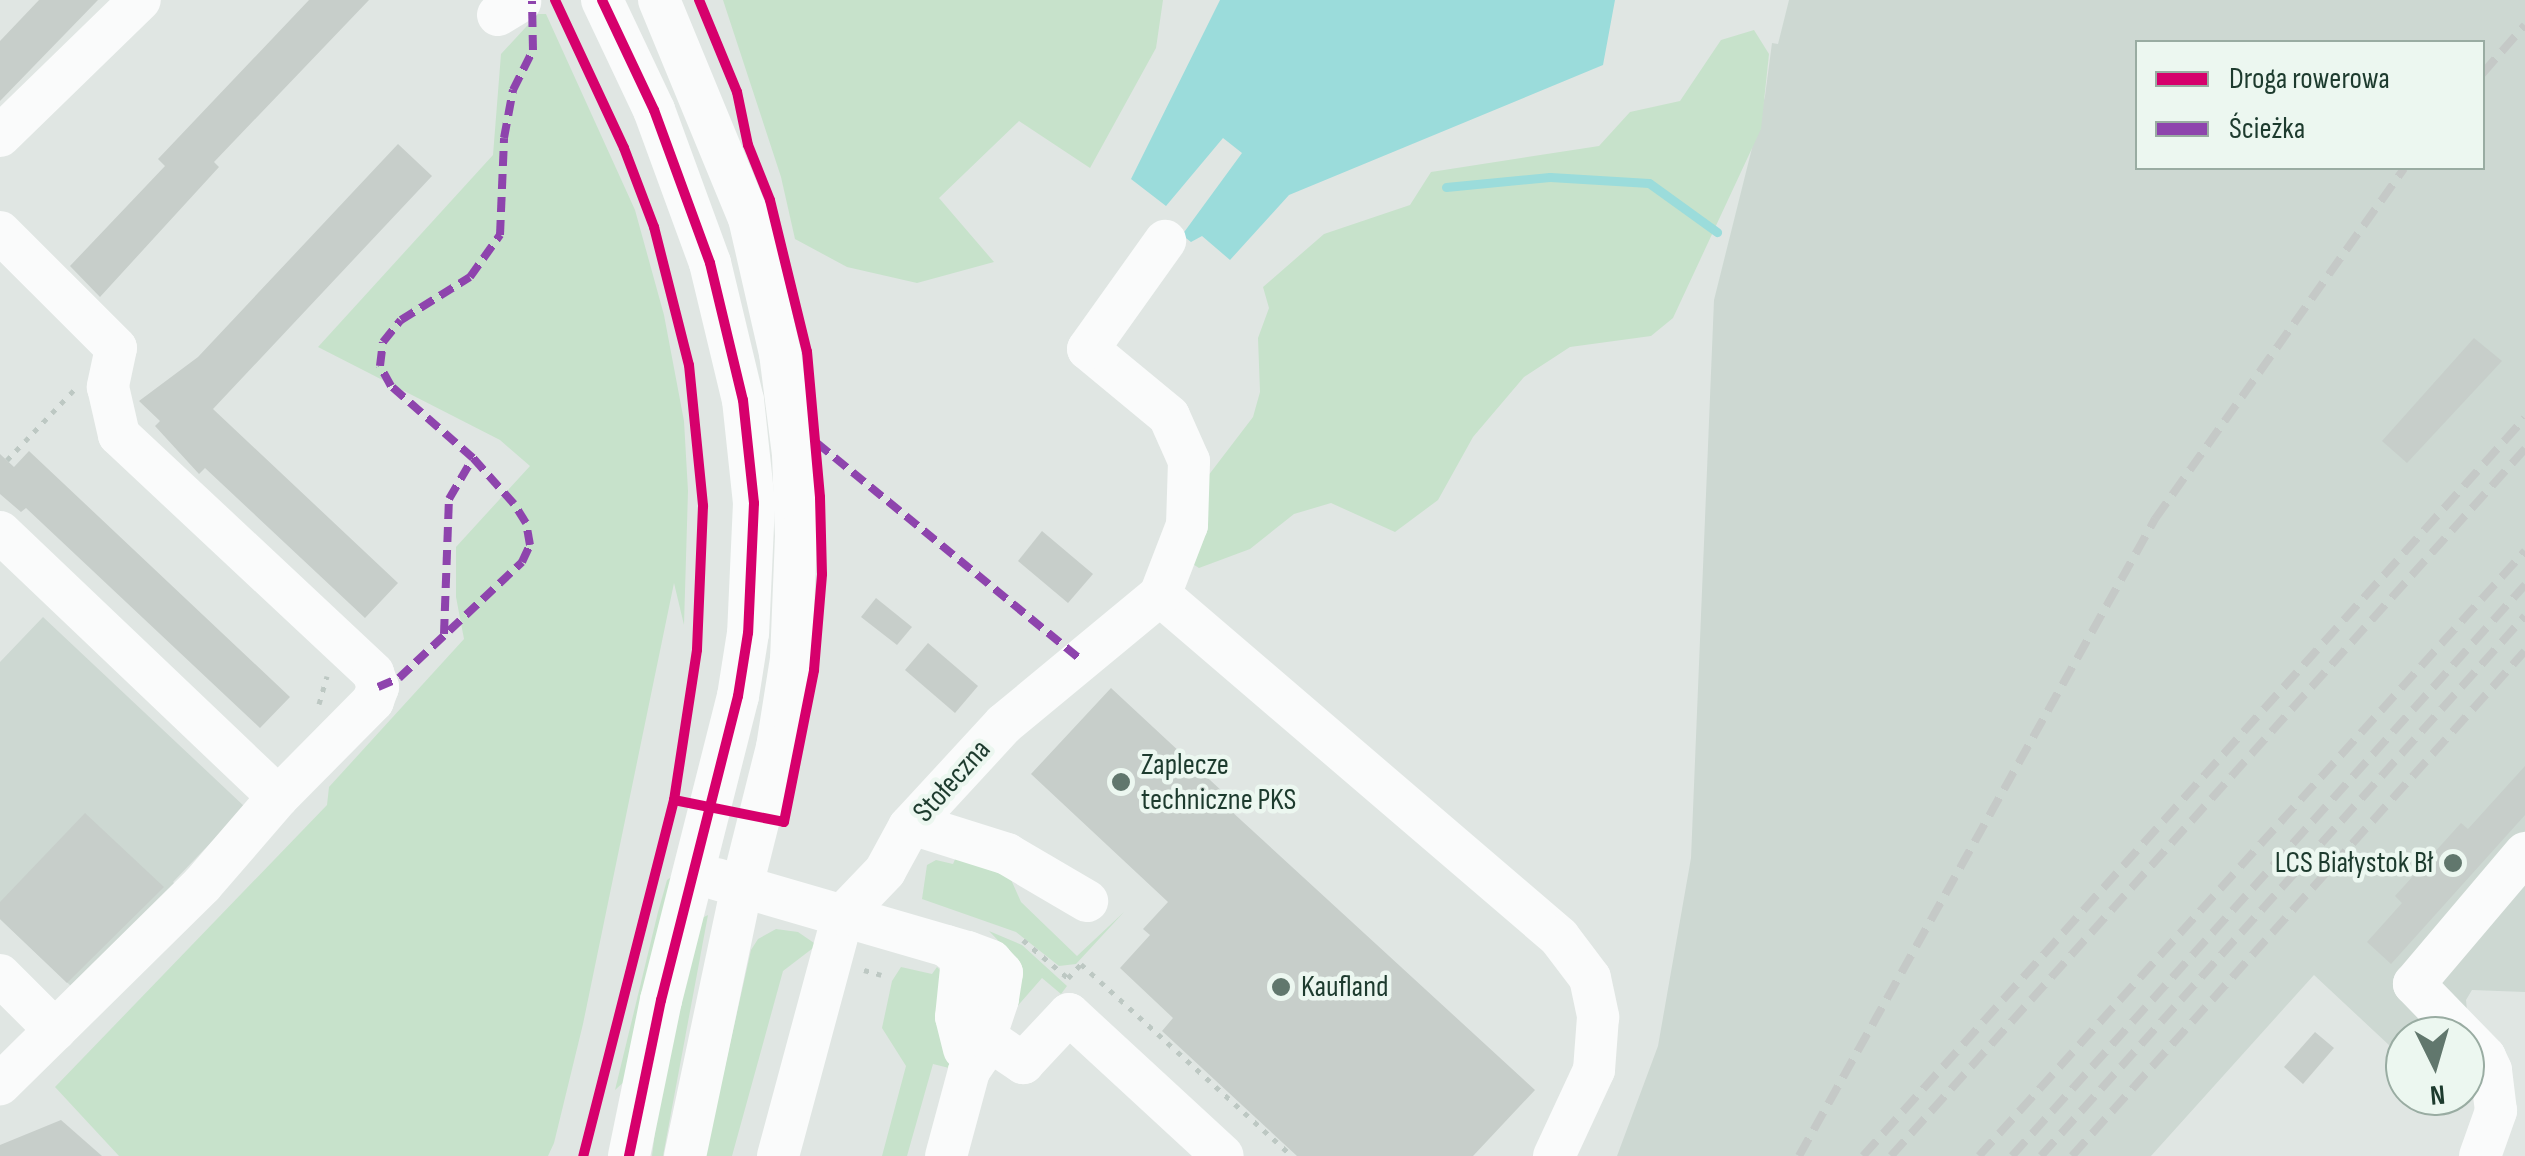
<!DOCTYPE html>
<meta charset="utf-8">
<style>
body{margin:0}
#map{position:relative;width:2525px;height:1156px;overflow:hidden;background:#e0e6e3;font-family:"Sofia Sans Condensed",sans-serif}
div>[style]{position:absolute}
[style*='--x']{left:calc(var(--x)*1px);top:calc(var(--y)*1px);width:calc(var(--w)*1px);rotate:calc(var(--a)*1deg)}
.built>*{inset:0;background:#cdd8d2}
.green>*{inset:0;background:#c7e2cb}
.water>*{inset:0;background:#9bdcdb}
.stream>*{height:9px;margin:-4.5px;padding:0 4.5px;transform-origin:4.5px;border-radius:4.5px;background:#9bdcdb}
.building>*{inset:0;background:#c7ceca}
.path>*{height:5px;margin-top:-2.5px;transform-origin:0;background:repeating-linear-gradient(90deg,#bdc8c3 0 5px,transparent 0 13px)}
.minor>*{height:42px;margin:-21px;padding:0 21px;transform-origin:21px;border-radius:21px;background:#fafbfb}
.rail>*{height:8px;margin-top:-4px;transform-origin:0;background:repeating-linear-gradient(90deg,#c5c9c7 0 20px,transparent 0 30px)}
.quiet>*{height:8px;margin-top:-4px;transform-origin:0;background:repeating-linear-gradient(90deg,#8e44ad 0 15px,transparent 0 23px)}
.cycleway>*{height:10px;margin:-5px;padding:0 5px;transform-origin:5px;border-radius:5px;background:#d6006c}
.dots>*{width:28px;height:28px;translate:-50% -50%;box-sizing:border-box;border:5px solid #ecf7f0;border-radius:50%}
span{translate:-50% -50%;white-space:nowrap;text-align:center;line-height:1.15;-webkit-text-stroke:9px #ecf7f0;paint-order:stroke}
.poi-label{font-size:30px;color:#1d3b2e}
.left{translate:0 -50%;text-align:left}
.right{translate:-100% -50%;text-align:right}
.street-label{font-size:30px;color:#1d3b2e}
.legend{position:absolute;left:2135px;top:40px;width:350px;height:130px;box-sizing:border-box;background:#ecf7f0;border:2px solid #99aca2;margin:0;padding:12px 18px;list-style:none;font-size:30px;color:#1d3b2e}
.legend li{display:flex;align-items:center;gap:20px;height:50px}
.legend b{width:50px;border:2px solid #99aca2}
.north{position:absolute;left:2385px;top:1016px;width:100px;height:100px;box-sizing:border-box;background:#ecf7f0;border:2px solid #99aca2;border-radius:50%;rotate:175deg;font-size:28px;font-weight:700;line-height:40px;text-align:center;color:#1d3b2e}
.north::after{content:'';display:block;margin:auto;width:35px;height:45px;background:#61776d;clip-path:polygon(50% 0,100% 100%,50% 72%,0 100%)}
</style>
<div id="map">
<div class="built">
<i style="clip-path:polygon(evenodd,1789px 0,2525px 0,2525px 992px,2472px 990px,2466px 1000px,2477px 1117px,2465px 1036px,2405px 1036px,2405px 1060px,2314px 975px,2151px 1156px,1617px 1156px,1658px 1046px,1691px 858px,1714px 300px,1765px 96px,1772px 43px,1778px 44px,1789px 0,2138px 42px,2482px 42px,2482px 168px,2138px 168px,2138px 42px)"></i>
<i style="clip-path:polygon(43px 617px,245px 807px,173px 882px,180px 889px,72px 987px,0 919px,0 662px)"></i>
</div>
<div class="green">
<i style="clip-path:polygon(723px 0,1163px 0,1156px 48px,1090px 168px,1019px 121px,939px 198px,994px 262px,917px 283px,847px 267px,795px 239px,781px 177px)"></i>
<i style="clip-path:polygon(538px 14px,546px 14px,635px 210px,664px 315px,684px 421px,688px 491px,684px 625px,674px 583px,583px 1024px,554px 1143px,548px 1156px,119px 1156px,55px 1087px,327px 805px,329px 787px,464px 639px,456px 597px,456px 547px,530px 466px,500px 440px,318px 347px,493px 155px,501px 54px)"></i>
<i style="clip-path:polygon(1754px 30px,1769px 54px,1761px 129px,1673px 318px,1651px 336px,1570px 347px,1524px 377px,1473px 437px,1438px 500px,1395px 532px,1331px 503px,1294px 514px,1250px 549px,1199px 568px,1177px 554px,1169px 527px,1253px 417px,1260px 392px,1258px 338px,1269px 308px,1263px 287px,1324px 234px,1410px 205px,1431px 172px,1599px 146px,1630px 112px,1680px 101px,1721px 40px)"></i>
<i style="clip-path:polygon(956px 857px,1008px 873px,1021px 902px,1077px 956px,1124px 912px,1076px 964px,1059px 966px,1016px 932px,922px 899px,927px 865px,936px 860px,953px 864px)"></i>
<i style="clip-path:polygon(674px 875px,626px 1080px,615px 1090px,658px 912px,667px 880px)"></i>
<i style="clip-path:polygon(708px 915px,663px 1156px,652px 1156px,660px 1091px,700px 919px)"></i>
<i style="clip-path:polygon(776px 929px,798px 932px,817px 945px,783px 971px,732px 1156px,705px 1156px,751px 950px,758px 939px)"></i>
<i style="clip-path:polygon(989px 931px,1022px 945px,1067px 986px,1061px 994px,1042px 978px,1007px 1018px,1014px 957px)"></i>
<i style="clip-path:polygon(901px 967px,932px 974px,937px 967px,949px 979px,953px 1069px,933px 1064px,907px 1156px,882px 1156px,906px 1066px,882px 1028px,892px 981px)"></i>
</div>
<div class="water">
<i style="clip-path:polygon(1220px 0,1615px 0,1603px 65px,1289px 195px,1230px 260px,1202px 236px,1191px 242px,1182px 235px,1242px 153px,1223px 138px,1166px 206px,1131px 179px)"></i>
</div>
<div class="stream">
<i style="--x:1446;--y:187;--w:104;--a:-5.5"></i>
<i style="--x:1550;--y:177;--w:99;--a:3.5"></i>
<i style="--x:1649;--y:183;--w:84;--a:35.8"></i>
</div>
<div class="building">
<i style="clip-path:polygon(39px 0,98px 0,0 101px,0 41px)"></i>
<i style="clip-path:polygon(309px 0,369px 0,214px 162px,219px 167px,100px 297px,70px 266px,165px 166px,158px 159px)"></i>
<i style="clip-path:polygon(398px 144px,432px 176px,213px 409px,398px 583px,365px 618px,205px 468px,199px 474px,155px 426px,160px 421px,139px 401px,198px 357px)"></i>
<i style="clip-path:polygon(2474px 338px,2502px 361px,2407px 463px,2382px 441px)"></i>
<i style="clip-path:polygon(29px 451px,290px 697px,260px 728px,26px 508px,21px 512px,0 494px,0 454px,14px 467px)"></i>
<i style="clip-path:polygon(1042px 531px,1093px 574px,1068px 603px,1018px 561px)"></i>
<i style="clip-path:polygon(876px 598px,912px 627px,897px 645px,861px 617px)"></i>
<i style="clip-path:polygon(928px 643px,978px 686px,955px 713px,905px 670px)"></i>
<i style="clip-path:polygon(1111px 688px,1224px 793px,1218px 799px,1535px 1090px,1473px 1156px,1297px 1156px,1162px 1031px,1173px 1018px,1120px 968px,1150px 935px,1143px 929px,1168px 902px,1031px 774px)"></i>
<i style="clip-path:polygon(2525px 766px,2525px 815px,2391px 964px,2367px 942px,2402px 903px,2395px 896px,2461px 823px,2468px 829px)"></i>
<i style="clip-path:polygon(85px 813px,164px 887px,67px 983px,0 919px,0 902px)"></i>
<i style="clip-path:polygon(2315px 1032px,2334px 1048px,2303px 1084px,2284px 1067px)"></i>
<i style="clip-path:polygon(61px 1120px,102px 1156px,0 1156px,0 1145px)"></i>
</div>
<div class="path">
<i style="--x:7;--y:460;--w:97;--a:-46.3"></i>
<i style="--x:319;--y:704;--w:29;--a:-74"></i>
<i style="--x:1023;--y:940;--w:59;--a:40.2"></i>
<i style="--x:1068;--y:978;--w:19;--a:-47"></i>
<i style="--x:1081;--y:964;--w:285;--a:42.3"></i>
<i style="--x:864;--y:970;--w:18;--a:16"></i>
</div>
<div class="minor">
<i style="--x:602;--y:0;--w:122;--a:64.7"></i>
<i style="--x:654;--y:110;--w:163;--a:69.9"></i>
<i style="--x:710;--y:263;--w:141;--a:76.5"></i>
<i style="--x:743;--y:400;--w:104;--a:83.9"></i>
<i style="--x:754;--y:503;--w:130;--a:92.6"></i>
<i style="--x:748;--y:633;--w:64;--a:99"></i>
<i style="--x:738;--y:696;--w:314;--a:104.2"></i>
<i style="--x:661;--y:1000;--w:159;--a:101.6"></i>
<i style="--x:659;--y:0;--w:236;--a:67.6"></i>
<i style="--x:749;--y:218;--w:139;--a:77.1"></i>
<i style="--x:780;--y:353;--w:102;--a:82.7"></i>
<i style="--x:793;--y:454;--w:82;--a:87.9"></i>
<i style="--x:796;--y:536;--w:123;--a:92.3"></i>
<i style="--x:791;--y:659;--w:89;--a:99"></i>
<i style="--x:777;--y:747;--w:143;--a:104.1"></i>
<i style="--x:742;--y:886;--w:276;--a:101.9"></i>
<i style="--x:498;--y:15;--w:26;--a:-31"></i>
<i style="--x:0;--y:136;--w:195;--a:-44.2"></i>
<i style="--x:0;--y:232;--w:164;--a:45"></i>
<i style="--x:116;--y:348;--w:40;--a:102"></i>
<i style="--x:108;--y:387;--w:49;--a:77.1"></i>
<i style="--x:119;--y:435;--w:348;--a:43.1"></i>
<i style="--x:373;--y:673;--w:15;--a:70"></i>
<i style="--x:378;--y:687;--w:15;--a:110"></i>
<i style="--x:373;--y:701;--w:135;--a:134.7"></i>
<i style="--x:278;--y:797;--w:116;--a:130.8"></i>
<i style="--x:202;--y:885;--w:284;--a:135.4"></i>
<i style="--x:0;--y:532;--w:384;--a:43.6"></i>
<i style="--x:1160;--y:595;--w:526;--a:40.6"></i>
<i style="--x:1559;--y:937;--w:51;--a:52.9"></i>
<i style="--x:1590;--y:978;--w:40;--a:78"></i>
<i style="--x:1598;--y:1017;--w:53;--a:94.3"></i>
<i style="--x:1594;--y:1070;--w:95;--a:114.9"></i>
<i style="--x:1160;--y:595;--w:75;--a:-68.9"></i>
<i style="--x:1187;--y:525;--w:64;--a:-88.2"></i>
<i style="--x:1189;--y:461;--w:49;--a:-114"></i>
<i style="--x:1169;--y:416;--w:105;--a:-140.4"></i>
<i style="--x:1088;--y:349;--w:133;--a:-54.5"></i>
<i style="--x:912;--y:824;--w:100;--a:17.5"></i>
<i style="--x:1007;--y:854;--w:93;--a:30.4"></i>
<i style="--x:716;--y:879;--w:262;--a:16.2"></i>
<i style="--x:968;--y:952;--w:25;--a:21"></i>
<i style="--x:991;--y:961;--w:16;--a:47"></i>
<i style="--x:1002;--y:973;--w:26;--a:99"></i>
<i style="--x:998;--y:999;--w:60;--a:108.4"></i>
<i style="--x:979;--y:1056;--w:18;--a:124"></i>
<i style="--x:969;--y:1071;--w:88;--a:105.1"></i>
<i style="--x:946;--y:946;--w:21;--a:39"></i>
<i style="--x:962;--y:959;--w:58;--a:95.9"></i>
<i style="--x:956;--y:1017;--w:33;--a:76"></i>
<i style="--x:0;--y:975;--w:78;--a:45"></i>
<i style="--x:986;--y:1038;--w:45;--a:34"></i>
<i style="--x:1023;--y:1063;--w:67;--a:-46.8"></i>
<i style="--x:1069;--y:1014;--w:209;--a:42.7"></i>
<i style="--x:778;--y:1156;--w:250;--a:-74.9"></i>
<i style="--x:843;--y:915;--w:61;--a:-46.3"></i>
<i style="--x:885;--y:871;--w:50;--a:-61.4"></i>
<i style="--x:909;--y:827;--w:140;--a:-47.3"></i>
<i style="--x:1004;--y:724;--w:202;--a:-39.6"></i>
<i style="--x:2480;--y:1156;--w:48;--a:-70.4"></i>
<i style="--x:2496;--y:1111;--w:41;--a:-97"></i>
<i style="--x:2491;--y:1070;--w:14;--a:-115"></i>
<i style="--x:2485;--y:1057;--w:102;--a:-134.2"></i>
<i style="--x:2414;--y:984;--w:172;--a:-49.7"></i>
</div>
<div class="rail">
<i style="--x:2482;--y:74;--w:65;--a:-48.7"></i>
<i style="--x:1799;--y:1156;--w:730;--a:-60.8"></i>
<i style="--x:2155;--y:519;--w:430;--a:-54.6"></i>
<i style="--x:1863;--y:1156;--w:991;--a:-48.11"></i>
<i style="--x:1891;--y:1156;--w:950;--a:-48.12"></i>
<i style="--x:1979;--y:1156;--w:815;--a:-47.93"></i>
<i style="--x:2012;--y:1156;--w:768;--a:-48.06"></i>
<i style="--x:2041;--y:1156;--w:725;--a:-48.13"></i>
<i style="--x:2072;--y:1156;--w:678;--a:-48.11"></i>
</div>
<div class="quiet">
<i style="--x:817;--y:443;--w:339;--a:39.4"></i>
<i style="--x:444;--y:634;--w:135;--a:-87.9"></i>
<i style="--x:449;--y:499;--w:48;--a:-59.7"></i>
<i style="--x:378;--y:687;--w:23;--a:-23"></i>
<i style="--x:399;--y:678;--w:169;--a:-43.3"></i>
<i style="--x:522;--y:562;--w:19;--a:-65"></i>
<i style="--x:530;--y:545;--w:22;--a:-100"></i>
<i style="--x:526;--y:523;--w:22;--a:-122"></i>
<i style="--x:514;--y:504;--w:62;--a:-131.7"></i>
<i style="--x:473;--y:458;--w:109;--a:-138.7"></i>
<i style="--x:391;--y:386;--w:23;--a:-119"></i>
<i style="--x:380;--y:366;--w:24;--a:-83"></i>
<i style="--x:383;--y:342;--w:28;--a:-51"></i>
<i style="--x:401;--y:320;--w:81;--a:-31.9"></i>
<i style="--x:470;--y:277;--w:52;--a:-54.5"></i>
<i style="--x:500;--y:235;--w:97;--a:-87.6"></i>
<i style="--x:504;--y:138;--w:49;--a:-79.4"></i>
<i style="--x:513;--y:90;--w:45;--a:-63.4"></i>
<i style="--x:533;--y:50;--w:49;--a:-91.2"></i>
</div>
<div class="cycleway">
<i style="--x:555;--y:0;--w:163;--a:65"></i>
<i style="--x:624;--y:148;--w:85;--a:69.2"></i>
<i style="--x:654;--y:227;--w:142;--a:75.8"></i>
<i style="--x:689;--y:365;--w:142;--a:84.3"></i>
<i style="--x:703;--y:506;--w:144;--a:92.4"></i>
<i style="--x:697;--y:650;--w:152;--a:98.7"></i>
<i style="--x:674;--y:800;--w:367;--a:104.3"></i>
<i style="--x:602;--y:0;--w:122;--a:64.7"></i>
<i style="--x:654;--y:110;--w:163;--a:69.9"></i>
<i style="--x:710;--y:263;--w:141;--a:76.5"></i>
<i style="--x:743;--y:400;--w:104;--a:83.9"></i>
<i style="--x:754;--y:503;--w:130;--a:92.6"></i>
<i style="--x:748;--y:633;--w:64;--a:99"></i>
<i style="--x:738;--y:696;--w:314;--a:104.2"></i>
<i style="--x:661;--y:1000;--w:159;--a:101.6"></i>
<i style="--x:674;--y:800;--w:112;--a:11.3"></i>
<i style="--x:784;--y:822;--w:155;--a:-78.8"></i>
<i style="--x:814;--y:670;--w:96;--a:-85.2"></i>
<i style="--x:822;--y:574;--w:77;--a:-91.5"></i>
<i style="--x:820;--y:497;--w:146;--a:-95.1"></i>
<i style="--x:807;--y:352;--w:156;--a:-103.7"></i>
<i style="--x:770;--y:200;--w:59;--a:-111.8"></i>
<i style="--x:748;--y:145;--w:54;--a:-101.7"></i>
<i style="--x:737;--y:92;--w:100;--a:-112.4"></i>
</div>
<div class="dots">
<i style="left:1121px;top:782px;background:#61776d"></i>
<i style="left:2453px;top:863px;background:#61776d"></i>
<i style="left:1281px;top:987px;background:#61776d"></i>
</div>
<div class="poi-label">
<span class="left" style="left:1141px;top:782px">Zaplecze<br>techniczne PKS</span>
<span class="right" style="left:2433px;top:863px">LCS Białystok Bł</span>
<span class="left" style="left:1301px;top:987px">Kaufland</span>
</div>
<div class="street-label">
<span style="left:952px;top:781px;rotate:-48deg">Stołeczna</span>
</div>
<ul class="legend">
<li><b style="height:12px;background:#d6006c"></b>Droga rowerowa</li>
<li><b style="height:12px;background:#8e44ad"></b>Ścieżka</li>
</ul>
<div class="north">N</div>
</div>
